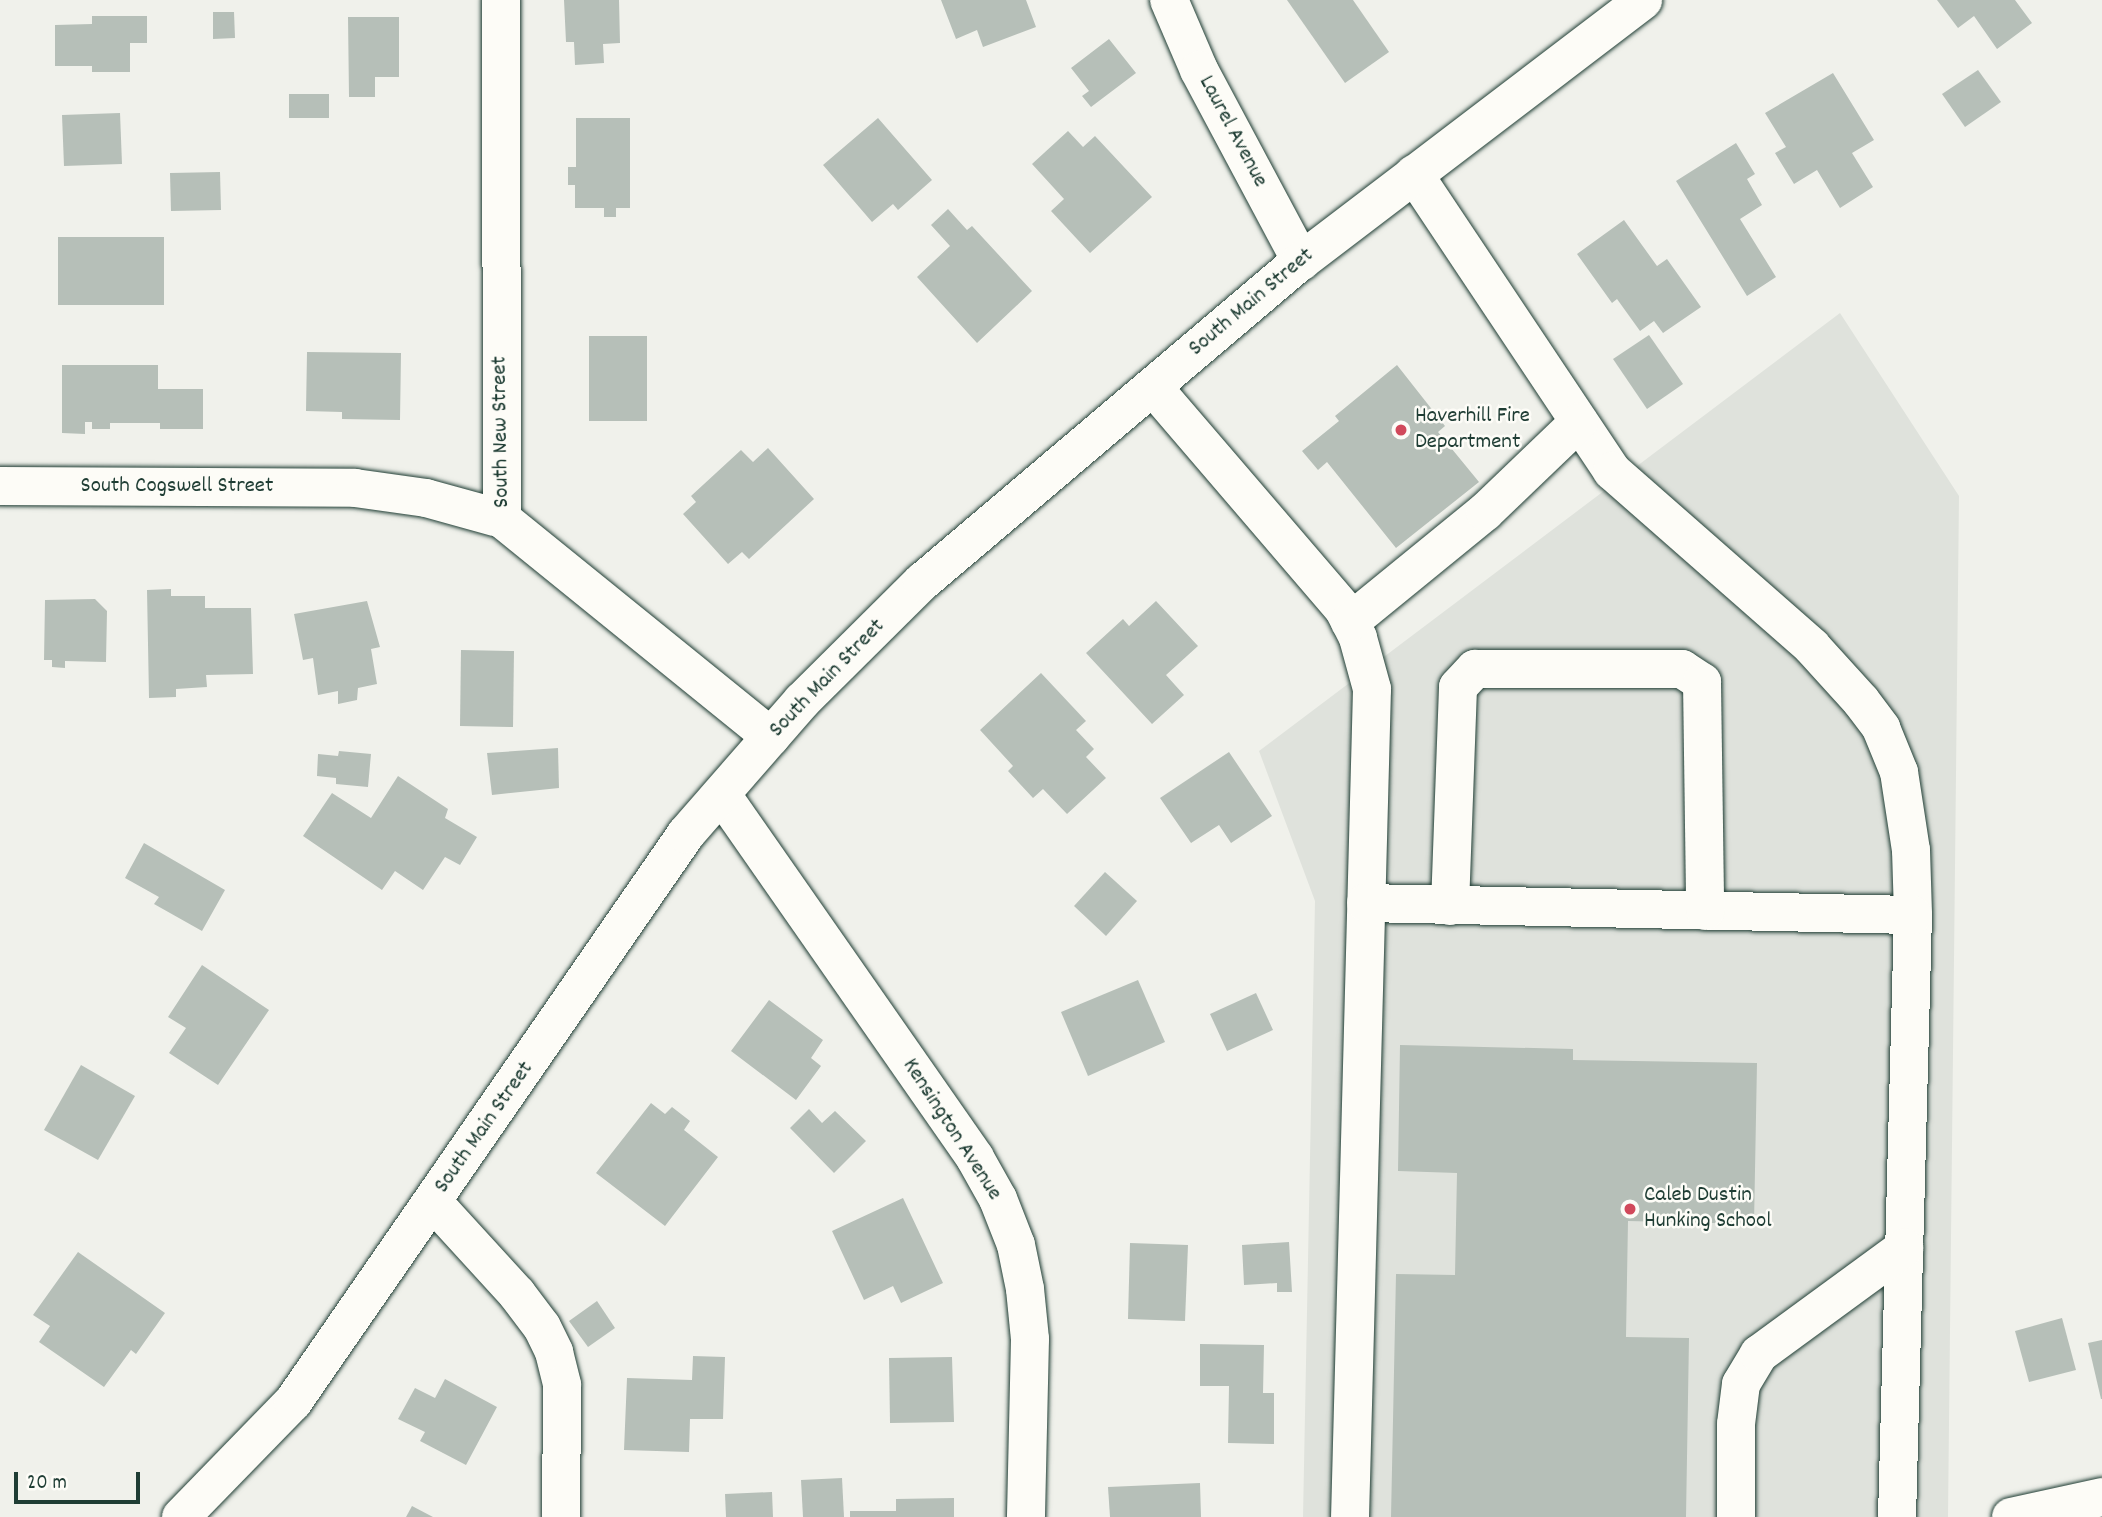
<!DOCTYPE html>
<style>
body{margin:0}
#map{position:relative;width:2102px;height:1517px;overflow:hidden;background:#f0f1eb;font-family:Dekko,sans-serif}
div>[style]{position:absolute}
[style*='--x']{left:calc(var(--x)*1px);top:calc(var(--y)*1px);width:calc(var(--w)*1px);rotate:calc(var(--a)*1deg)}
.built>*{inset:0;background:#dfe2dc}
.building>*{inset:0;background:#b6bfb8}
.roads{filter:drop-shadow(0 0 2px #1f3d34) drop-shadow(0 0 2px #1f3d34)}
.minor>*{height:38px;margin:-19px;padding:0 19px;transform-origin:19px;border-radius:19px;background:#fdfcf7}
.major>*{height:38px;margin:-19px;padding:0 19px;transform-origin:19px;border-radius:19px;background:#fdfcf7}
.dots>*{width:19px;height:19px;translate:-50% -50%;box-sizing:border-box;border:4px solid #fdfcf7;border-radius:50%}
span{translate:-50% -50%;white-space:nowrap;text-align:center;line-height:1.15;-webkit-text-stroke:5px #fdfcf7;paint-order:stroke}
.street-label{font-size:23px;color:#1f3d34}
.poi-label{font-size:23px;color:#1f3d34}
.left{translate:0 -50%;text-align:left}
.scale{position:absolute;left:14px;top:1472px;width:126px;height:32px;box-sizing:border-box;border:4px solid #1f3d34;border-top:0;padding-left:9px;font-size:21px;line-height:24px;white-space:nowrap;color:#1f3d34;-webkit-text-stroke:5px #fdfcf7;paint-order:stroke}
</style>
<div id="map">
<div class="built">
<i style="clip-path:polygon(1840px 313px,1959px 496px,1948px 1517px,1303px 1517px,1315px 901px,1259px 751px)"></i>
</div>
<div class="building">
<i style="clip-path:polygon(564px 0,619px 0,620px 43px,603px 44px,604px 63px,575px 65px,574px 42px,566px 42px)"></i>
<i style="clip-path:polygon(941px 0,1026px 0,1036px 27px,983px 47px,977px 30px,956px 39px)"></i>
<i style="clip-path:polygon(1287px 0,1353px 0,1389px 52px,1345px 83px)"></i>
<i style="clip-path:polygon(1937px 0,2015px 0,2032px 23px,1997px 49px,1974px 16px,1958px 28px)"></i>
<i style="clip-path:polygon(213px 12px,234px 12px,235px 38px,213px 39px)"></i>
<i style="clip-path:polygon(92px 16px,147px 16px,147px 43px,130px 43px,130px 72px,92px 72px,92px 66px,55px 66px,55px 25px,92px 24px)"></i>
<i style="clip-path:polygon(348px 17px,399px 17px,399px 77px,375px 77px,375px 97px,349px 97px)"></i>
<i style="clip-path:polygon(1109px 39px,1136px 73px,1091px 107px,1082px 96px,1089px 91px,1071px 68px)"></i>
<i style="clip-path:polygon(1978px 70px,2001px 102px,1965px 127px,1942px 94px)"></i>
<i style="clip-path:polygon(1833px 73px,1874px 140px,1852px 153px,1873px 187px,1840px 208px,1817px 170px,1794px 184px,1775px 153px,1786px 147px,1765px 113px)"></i>
<i style="clip-path:polygon(289px 94px,329px 94px,329px 118px,289px 118px)"></i>
<i style="clip-path:polygon(120px 113px,122px 164px,64px 166px,62px 115px)"></i>
<i style="clip-path:polygon(576px 118px,630px 118px,630px 208px,616px 208px,616px 217px,604px 217px,604px 208px,575px 208px,575px 185px,568px 185px,568px 167px,576px 167px)"></i>
<i style="clip-path:polygon(878px 118px,932px 180px,898px 210px,893px 204px,872px 222px,823px 165px)"></i>
<i style="clip-path:polygon(1068px 131px,1083px 147px,1095px 136px,1152px 197px,1090px 253px,1051px 211px,1064px 199px,1032px 164px)"></i>
<i style="clip-path:polygon(1736px 143px,1755px 174px,1747px 179px,1762px 205px,1740px 219px,1776px 277px,1747px 296px,1676px 181px)"></i>
<i style="clip-path:polygon(220px 172px,221px 210px,171px 211px,170px 173px)"></i>
<i style="clip-path:polygon(948px 209px,967px 230px,972px 226px,1032px 291px,977px 343px,917px 277px,950px 246px,931px 225px)"></i>
<i style="clip-path:polygon(1624px 220px,1657px 266px,1667px 259px,1701px 307px,1663px 333px,1654px 321px,1640px 331px,1617px 299px,1612px 303px,1577px 254px)"></i>
<i style="clip-path:polygon(58px 237px,164px 237px,164px 305px,58px 305px)"></i>
<i style="clip-path:polygon(1649px 335px,1683px 384px,1647px 409px,1613px 359px)"></i>
<i style="clip-path:polygon(589px 336px,647px 336px,647px 421px,589px 421px)"></i>
<i style="clip-path:polygon(307px 352px,401px 353px,400px 420px,342px 419px,342px 412px,306px 411px)"></i>
<i style="clip-path:polygon(62px 365px,158px 365px,158px 389px,203px 389px,203px 429px,160px 429px,160px 423px,110px 423px,110px 429px,92px 429px,92px 422px,85px 422px,85px 434px,62px 433px)"></i>
<i style="clip-path:polygon(1397px 365px,1445px 426px,1438px 432px,1479px 482px,1396px 548px,1327px 462px,1318px 470px,1302px 451px,1339px 421px,1335px 416px)"></i>
<i style="clip-path:polygon(768px 448px,814px 499px,749px 559px,742px 552px,728px 564px,683px 514px,696px 502px,691px 496px,741px 450px,753px 462px)"></i>
<i style="clip-path:polygon(171px 589px,171px 596px,205px 596px,205px 608px,251px 608px,253px 674px,206px 675px,207px 687px,176px 689px,176px 697px,149px 698px,147px 590px)"></i>
<i style="clip-path:polygon(95px 599px,107px 611px,106px 662px,65px 661px,65px 668px,52px 667px,52px 660px,44px 660px,45px 600px)"></i>
<i style="clip-path:polygon(367px 601px,380px 647px,371px 649px,377px 684px,358px 688px,357px 700px,338px 704px,338px 691px,318px 695px,313px 658px,303px 660px,294px 614px)"></i>
<i style="clip-path:polygon(1156px 601px,1198px 646px,1166px 675px,1184px 695px,1152px 724px,1086px 653px,1123px 619px,1129px 626px)"></i>
<i style="clip-path:polygon(461px 650px,514px 651px,513px 727px,460px 726px)"></i>
<i style="clip-path:polygon(1041px 673px,1086px 721px,1076px 730px,1094px 749px,1086px 757px,1106px 778px,1067px 814px,1043px 789px,1033px 798px,1008px 771px,1013px 766px,980px 730px)"></i>
<i style="clip-path:polygon(558px 748px,559px 788px,492px 795px,487px 753px)"></i>
<i style="clip-path:polygon(339px 751px,371px 754px,368px 787px,336px 784px,336px 778px,317px 776px,318px 754px,338px 756px)"></i>
<i style="clip-path:polygon(1229px 752px,1272px 816px,1231px 843px,1219px 825px,1191px 843px,1160px 798px)"></i>
<i style="clip-path:polygon(398px 776px,448px 809px,445px 818px,477px 837px,460px 865px,445px 857px,423px 890px,395px 871px,382px 890px,303px 836px,332px 793px,371px 818px)"></i>
<i style="clip-path:polygon(144px 843px,225px 890px,202px 931px,154px 904px,159px 897px,125px 878px)"></i>
<i style="clip-path:polygon(1105px 872px,1137px 901px,1106px 936px,1074px 906px)"></i>
<i style="clip-path:polygon(202px 965px,269px 1010px,218px 1085px,169px 1053px,186px 1028px,168px 1017px)"></i>
<i style="clip-path:polygon(1138px 980px,1165px 1042px,1088px 1076px,1061px 1012px)"></i>
<i style="clip-path:polygon(1256px 993px,1273px 1030px,1227px 1051px,1210px 1014px)"></i>
<i style="clip-path:polygon(769px 1000px,823px 1040px,811px 1058px,821px 1066px,796px 1100px,731px 1051px)"></i>
<i style="clip-path:polygon(1400px 1045px,1573px 1049px,1573px 1060px,1757px 1063px,1754px 1224px,1628px 1221px,1626px 1337px,1689px 1338px,1686px 1517px,1391px 1517px,1396px 1274px,1455px 1275px,1457px 1173px,1398px 1171px)"></i>
<i style="clip-path:polygon(81px 1065px,135px 1096px,98px 1160px,44px 1130px)"></i>
<i style="clip-path:polygon(651px 1103px,665px 1114px,672px 1107px,690px 1121px,684px 1130px,718px 1157px,665px 1226px,596px 1173px)"></i>
<i style="clip-path:polygon(809px 1109px,822px 1123px,835px 1111px,866px 1141px,834px 1173px,790px 1128px)"></i>
<i style="clip-path:polygon(903px 1198px,943px 1283px,901px 1303px,893px 1286px,864px 1300px,832px 1231px)"></i>
<i style="clip-path:polygon(1289px 1242px,1292px 1292px,1277px 1292px,1277px 1283px,1244px 1285px,1242px 1245px)"></i>
<i style="clip-path:polygon(1130px 1243px,1188px 1245px,1185px 1321px,1128px 1319px)"></i>
<i style="clip-path:polygon(78px 1252px,165px 1313px,136px 1354px,131px 1350px,104px 1387px,39px 1342px,50px 1326px,33px 1315px)"></i>
<i style="clip-path:polygon(597px 1301px,615px 1328px,588px 1347px,569px 1321px)"></i>
<i style="clip-path:polygon(2062px 1318px,2076px 1370px,2029px 1382px,2015px 1331px)"></i>
<i style="clip-path:polygon(2102px 1340px,2102px 1399px,2101px 1399px,2088px 1343px)"></i>
<i style="clip-path:polygon(1200px 1344px,1264px 1345px,1263px 1393px,1274px 1393px,1274px 1444px,1228px 1443px,1229px 1386px,1200px 1386px)"></i>
<i style="clip-path:polygon(693px 1356px,725px 1357px,723px 1419px,690px 1419px,689px 1452px,624px 1450px,627px 1378px,692px 1380px)"></i>
<i style="clip-path:polygon(952px 1357px,954px 1422px,890px 1423px,889px 1358px)"></i>
<i style="clip-path:polygon(445px 1379px,497px 1407px,466px 1465px,420px 1441px,425px 1432px,398px 1419px,415px 1388px,435px 1398px)"></i>
<i style="clip-path:polygon(842px 1478px,844px 1517px,803px 1517px,801px 1480px)"></i>
<i style="clip-path:polygon(1200px 1483px,1201px 1517px,1110px 1517px,1108px 1487px)"></i>
<i style="clip-path:polygon(772px 1492px,773px 1517px,726px 1517px,725px 1494px)"></i>
<i style="clip-path:polygon(954px 1498px,954px 1517px,850px 1517px,850px 1511px,896px 1511px,896px 1499px)"></i>
<i style="clip-path:polygon(412px 1506px,433px 1517px,406px 1517px)"></i>
</div>
<div class="roads">
<div class="minor">
<i style="--x:501;--y:0;--w:519;--a:89.89"></i>
<i style="--x:502;--y:519;--w:346;--a:39"></i>
<i style="--x:1414;--y:174;--w:357;--a:56.3"></i>
<i style="--x:1612;--y:471;--w:266;--a:41.3"></i>
<i style="--x:1812;--y:647;--w:73;--a:47.8"></i>
<i style="--x:1861;--y:701;--w:34;--a:53"></i>
<i style="--x:1881;--y:728;--w:48;--a:67.8"></i>
<i style="--x:1899;--y:772;--w:79;--a:81.3"></i>
<i style="--x:1911;--y:850;--w:65;--a:88.2"></i>
<i style="--x:1913;--y:915;--w:602;--a:91.52"></i>
<i style="--x:1153;--y:387;--w:294;--a:49.4"></i>
<i style="--x:1344;--y:610;--w:31;--a:63"></i>
<i style="--x:1358;--y:638;--w:53;--a:74.6"></i>
<i style="--x:1372;--y:689;--w:828;--a:91.52"></i>
<i style="--x:0;--y:486;--w:355;--a:0.3"></i>
<i style="--x:355;--y:488;--w:72;--a:8"></i>
<i style="--x:426;--y:498;--w:79;--a:15.4"></i>
<i style="--x:1350;--y:622;--w:174;--a:-39.2"></i>
<i style="--x:1485;--y:512;--w:130;--a:-43.8"></i>
<i style="--x:722;--y:795;--w:442;--a:55.1"></i>
<i style="--x:975;--y:1158;--w:47;--a:60.7"></i>
<i style="--x:998;--y:1199;--w:49;--a:68.6"></i>
<i style="--x:1016;--y:1245;--w:45;--a:78.4"></i>
<i style="--x:1025;--y:1289;--w:50;--a:84.3"></i>
<i style="--x:1030;--y:1339;--w:178;--a:91.3"></i>
<i style="--x:1366;--y:903;--w:547;--a:1.26"></i>
<i style="--x:1450;--y:906;--w:219;--a:-87.9"></i>
<i style="--x:1458;--y:687;--w:25;--a:-47"></i>
<i style="--x:1475;--y:669;--w:207;--a:0"></i>
<i style="--x:1682;--y:669;--w:24;--a:33"></i>
<i style="--x:1702;--y:682;--w:229;--a:89.2"></i>
<i style="--x:433;--y:1202;--w:125;--a:47.6"></i>
<i style="--x:517;--y:1294;--w:41;--a:52.9"></i>
<i style="--x:542;--y:1327;--w:28;--a:64"></i>
<i style="--x:554;--y:1352;--w:34;--a:76"></i>
<i style="--x:562;--y:1385;--w:132;--a:90.4"></i>
<i style="--x:1736;--y:1517;--w:93;--a:-90"></i>
<i style="--x:1736;--y:1424;--w:40;--a:-82.9"></i>
<i style="--x:1741;--y:1384;--w:35;--a:-59"></i>
<i style="--x:1759;--y:1354;--w:180;--a:-36.2"></i>
<i style="--x:2011;--y:1517;--w:93;--a:-12.4"></i>
</div>
<div class="major">
<i style="--x:1169;--y:0;--w:76;--a:66.8"></i>
<i style="--x:1199;--y:70;--w:217;--a:61.9"></i>
<i style="--x:181;--y:1517;--w:161;--a:-45.8"></i>
<i style="--x:293;--y:1402;--w:691;--a:-55.32"></i>
<i style="--x:686;--y:834;--w:176;--a:-48.9"></i>
<i style="--x:802;--y:701;--w:169;--a:-44.8"></i>
<i style="--x:922;--y:582;--w:497;--a:-40.3"></i>
<i style="--x:1301;--y:261;--w:430;--a:-37.3"></i>
</div>
</div>
<div class="dots">
<i style="left:1401px;top:430px;background:#d1495b"></i>
<i style="left:1630px;top:1209px;background:#d1495b"></i>
</div>
<div class="street-label">
<span style="left:1232px;top:132px;rotate:62deg">Laurel Avenue</span>
<span style="left:1252px;top:303px;rotate:-40deg">South Main Street</span>
<span style="left:502px;top:432px;rotate:-91deg">South New Street</span>
<span style="left:177px;top:487px">South Cogswell Street</span>
<span style="left:828px;top:679px;rotate:-46deg">South Main Street</span>
<span style="left:485px;top:1128px;rotate:-55deg">South Main Street</span>
<span style="left:951px;top:1130px;rotate:57deg">Kensington Avenue</span>
</div>
<div class="poi-label">
<span class="left" style="left:1415px;top:430px">Haverhill Fire<br>Department</span>
<span class="left" style="left:1644px;top:1209px">Caleb Dustin<br>Hunking School</span>
</div>
<div class="scale">20 m</div>
</div>
